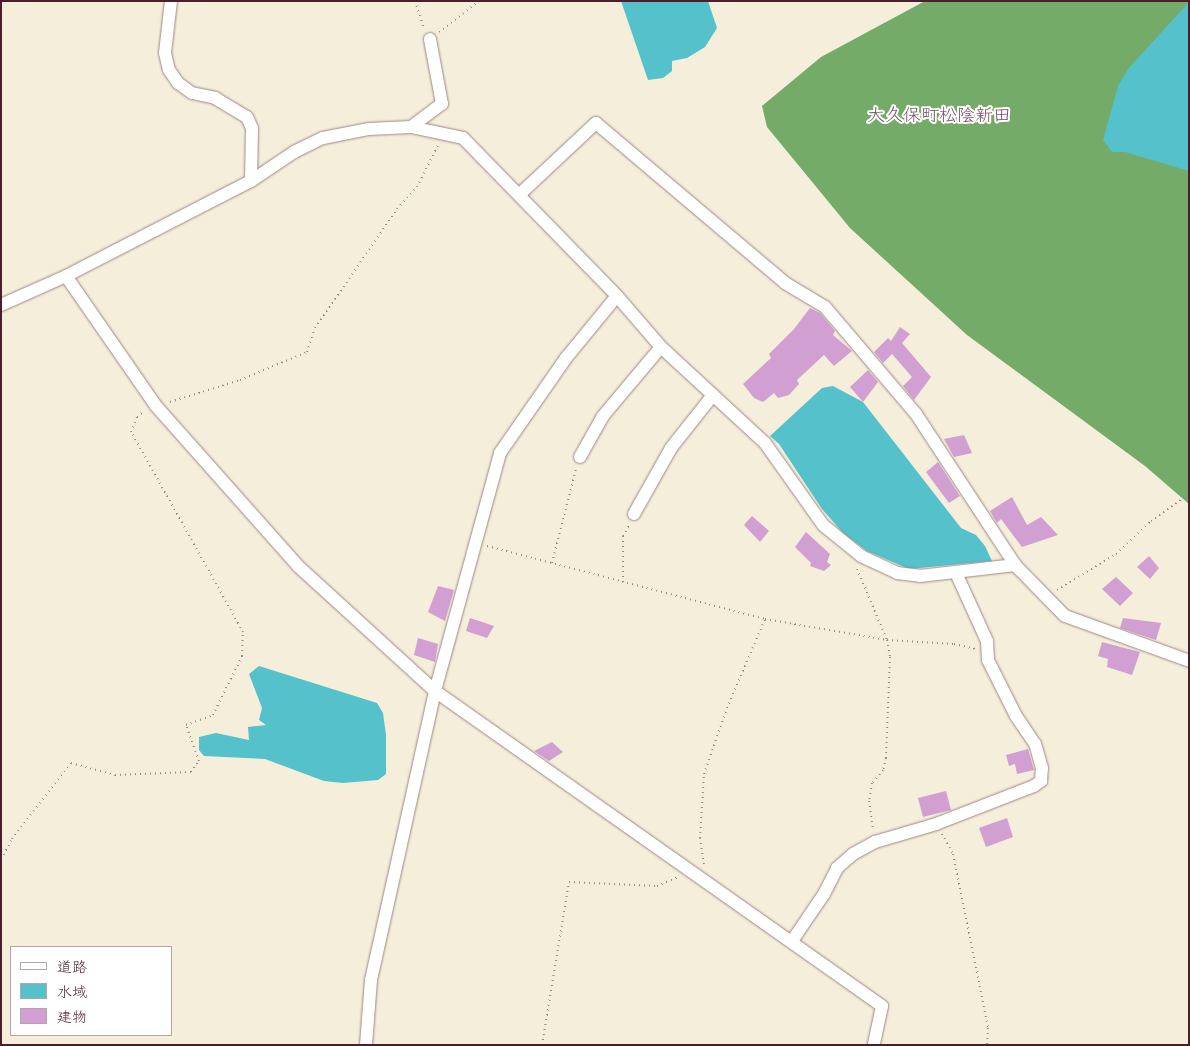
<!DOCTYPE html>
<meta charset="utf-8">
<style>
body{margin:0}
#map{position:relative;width:1190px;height:1046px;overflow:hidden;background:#f4eedb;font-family:Mali,"Klee One",sans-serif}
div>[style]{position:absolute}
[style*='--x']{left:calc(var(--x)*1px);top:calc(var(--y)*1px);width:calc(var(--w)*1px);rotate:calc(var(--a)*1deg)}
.forest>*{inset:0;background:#74ab68}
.water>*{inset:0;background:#54c1cb}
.building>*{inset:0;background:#d19fd2}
.path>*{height:2px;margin-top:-1px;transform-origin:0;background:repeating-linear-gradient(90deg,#9f8683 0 1px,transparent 0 5px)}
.roads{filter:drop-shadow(0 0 1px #9f8683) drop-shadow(0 0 1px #9f8683)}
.minor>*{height:12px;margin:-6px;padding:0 6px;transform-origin:6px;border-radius:6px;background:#fff}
span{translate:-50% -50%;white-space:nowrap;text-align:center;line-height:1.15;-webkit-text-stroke:4px #fff;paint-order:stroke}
.quarter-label{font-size:18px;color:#794c65}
.frame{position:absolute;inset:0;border:2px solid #4a1f2b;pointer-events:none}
.legend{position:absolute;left:10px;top:946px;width:162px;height:90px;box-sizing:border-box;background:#fff;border:1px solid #b7a5aa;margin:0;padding:6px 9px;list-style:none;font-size:15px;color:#4a1f2b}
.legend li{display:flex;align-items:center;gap:10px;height:25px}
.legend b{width:25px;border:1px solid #b7a5aa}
</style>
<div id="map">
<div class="forest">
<i style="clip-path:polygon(925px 1px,1189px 1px,1189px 504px,1145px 466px,967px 335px,850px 228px,767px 127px,762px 106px,821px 57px)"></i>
</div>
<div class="water">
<i style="clip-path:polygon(621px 1px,708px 1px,717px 28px,705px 47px,687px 58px,672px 61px,672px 71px,663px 78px,648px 80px)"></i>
<i style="clip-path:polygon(1189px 2px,1189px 171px,1125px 152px,1112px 152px,1103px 140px,1118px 86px,1128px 69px)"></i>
<i style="clip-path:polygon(833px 386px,863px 402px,961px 528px,976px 535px,985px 546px,992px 561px,909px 569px,867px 551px,843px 533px,822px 509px,779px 444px,770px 436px,822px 388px)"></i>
<i style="clip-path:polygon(259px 666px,377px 703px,383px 713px,386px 735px,386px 774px,378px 780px,343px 783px,324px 781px,265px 759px,204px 756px,199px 750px,199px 737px,216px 733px,249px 740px,248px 727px,266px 725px,259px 720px,262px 708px,249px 674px)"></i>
</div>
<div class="building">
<i style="clip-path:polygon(810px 308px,820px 313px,835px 331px,833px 335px,852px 351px,834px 366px,824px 355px,797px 380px,799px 384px,789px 395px,778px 398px,774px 393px,763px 402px,754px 398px,743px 384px,771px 358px,769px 354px,794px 329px)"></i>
<i style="clip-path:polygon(900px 327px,910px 334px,902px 343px,931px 377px,914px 400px,903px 386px,912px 377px,892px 354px,883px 363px,874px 352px,888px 338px,891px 341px)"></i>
<i style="clip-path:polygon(868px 370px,878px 382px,863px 402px,850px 387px)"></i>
<i style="clip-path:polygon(964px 435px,972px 453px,954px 457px,944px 439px)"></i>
<i style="clip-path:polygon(938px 462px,960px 496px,949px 503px,926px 472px)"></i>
<i style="clip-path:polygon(1012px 497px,1027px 525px,1041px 517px,1058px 535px,1022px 547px,1001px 519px,997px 523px,990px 511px)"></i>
<i style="clip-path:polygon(752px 516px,769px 531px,760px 542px,744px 525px)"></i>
<i style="clip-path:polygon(806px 532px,830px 554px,827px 562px,831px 565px,824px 571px,810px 566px,811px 563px,795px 547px)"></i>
<i style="clip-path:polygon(1149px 556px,1159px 568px,1150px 579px,1137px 567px)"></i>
<i style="clip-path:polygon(1116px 577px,1133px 593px,1120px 606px,1102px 589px)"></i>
<i style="clip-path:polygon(438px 586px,454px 590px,445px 621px,428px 612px)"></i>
<i style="clip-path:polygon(470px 618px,494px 626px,487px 638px,466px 631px)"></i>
<i style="clip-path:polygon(1123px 618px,1161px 623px,1156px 640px,1120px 628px)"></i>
<i style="clip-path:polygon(418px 638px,438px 644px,435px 662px,414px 655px)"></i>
<i style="clip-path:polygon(1102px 642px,1140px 652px,1132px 675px,1107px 667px,1108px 659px,1098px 656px)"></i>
<i style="clip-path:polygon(552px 742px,563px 752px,549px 761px,534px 751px)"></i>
<i style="clip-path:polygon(1028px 749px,1034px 770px,1017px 774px,1015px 764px,1009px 766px,1006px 755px)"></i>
<i style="clip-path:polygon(946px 791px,951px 810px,923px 817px,918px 798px)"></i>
<i style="clip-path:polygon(1007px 818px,1013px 837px,986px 847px,979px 828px)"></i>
</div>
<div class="path">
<i style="--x:415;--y:1;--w:28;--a:72"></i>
<i style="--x:439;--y:32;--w:51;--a:-37.8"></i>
<i style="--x:170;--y:402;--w:73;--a:-17.4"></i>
<i style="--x:240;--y:380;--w:73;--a:-22.7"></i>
<i style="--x:307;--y:352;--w:25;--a:-72"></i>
<i style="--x:315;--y:328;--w:145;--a:-55.4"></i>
<i style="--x:397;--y:209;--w:30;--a:-48"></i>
<i style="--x:417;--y:187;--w:47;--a:-63.4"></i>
<i style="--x:487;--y:546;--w:287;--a:14.7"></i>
<i style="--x:765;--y:619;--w:124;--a:9.8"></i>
<i style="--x:887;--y:640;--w:67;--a:3.4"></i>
<i style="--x:954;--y:644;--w:22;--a:13"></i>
<i style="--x:552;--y:563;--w:97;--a:-75.7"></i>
<i style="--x:857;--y:569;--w:77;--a:67.1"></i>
<i style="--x:887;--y:640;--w:17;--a:80"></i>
<i style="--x:890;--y:657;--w:101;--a:92.3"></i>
<i style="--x:886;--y:758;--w:12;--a:104"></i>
<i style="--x:883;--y:770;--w:17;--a:130"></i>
<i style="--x:872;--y:783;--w:18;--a:99"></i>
<i style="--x:869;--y:801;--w:29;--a:82"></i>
<i style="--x:623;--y:582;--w:46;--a:-90"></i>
<i style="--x:623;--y:536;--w:13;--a:-61"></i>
<i style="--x:1057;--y:590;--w:69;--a:-31.4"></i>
<i style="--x:1116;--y:554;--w:48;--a:-43.3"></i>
<i style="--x:1151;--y:521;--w:47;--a:-35.4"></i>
<i style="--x:942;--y:834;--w:23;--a:61"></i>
<i style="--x:953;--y:854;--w:177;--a:78.6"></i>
<i style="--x:988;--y:1028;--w:17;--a:93"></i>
<i style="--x:1;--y:859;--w:23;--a:-61"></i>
<i style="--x:12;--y:839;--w:96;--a:-52.2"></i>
<i style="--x:71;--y:763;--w:46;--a:15.3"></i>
<i style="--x:115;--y:775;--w:76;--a:-2.3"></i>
<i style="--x:191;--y:772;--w:14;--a:-54"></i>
<i style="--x:199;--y:761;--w:38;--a:-110"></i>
<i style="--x:186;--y:725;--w:29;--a:-20"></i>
<i style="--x:213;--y:715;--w:66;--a:-63.8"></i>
<i style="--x:242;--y:656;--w:24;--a:-88"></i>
<i style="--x:243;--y:632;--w:229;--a:-119.2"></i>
<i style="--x:131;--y:432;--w:16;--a:-68"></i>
<i style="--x:137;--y:417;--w:9;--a:-41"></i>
<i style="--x:704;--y:864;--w:26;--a:-99"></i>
<i style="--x:700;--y:838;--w:64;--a:-86.4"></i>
<i style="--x:704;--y:774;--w:70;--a:-70.8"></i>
<i style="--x:727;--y:708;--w:97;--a:-66.9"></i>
<i style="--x:542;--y:1045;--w:165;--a:-80.6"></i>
<i style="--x:569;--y:882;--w:88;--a:2.6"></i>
<i style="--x:657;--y:886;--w:23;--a:-23"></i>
</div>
<div class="roads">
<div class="minor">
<i style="--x:171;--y:1;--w:52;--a:96.6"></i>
<i style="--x:165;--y:53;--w:17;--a:77"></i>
<i style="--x:169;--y:70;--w:16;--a:55"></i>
<i style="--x:178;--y:83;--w:17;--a:36"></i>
<i style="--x:192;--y:93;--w:24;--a:12"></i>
<i style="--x:215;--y:98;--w:37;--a:31"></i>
<i style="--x:247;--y:117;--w:12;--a:66"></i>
<i style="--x:252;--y:128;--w:53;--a:91.1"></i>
<i style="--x:411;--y:127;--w:39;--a:-37"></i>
<i style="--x:442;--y:104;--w:66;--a:-100.5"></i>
<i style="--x:520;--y:194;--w:104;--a:-43.1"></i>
<i style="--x:596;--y:123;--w:248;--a:40.2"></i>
<i style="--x:785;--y:283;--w:47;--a:31"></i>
<i style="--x:825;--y:307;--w:140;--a:49.6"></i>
<i style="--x:916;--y:414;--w:181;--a:56.7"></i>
<i style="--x:66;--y:276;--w:158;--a:55.3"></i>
<i style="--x:156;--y:406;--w:214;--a:48.4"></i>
<i style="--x:298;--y:566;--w:185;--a:42.4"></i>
<i style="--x:435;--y:691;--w:547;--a:35.17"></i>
<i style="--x:882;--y:1006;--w:40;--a:102"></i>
<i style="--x:1;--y:305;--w:71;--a:-24"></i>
<i style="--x:66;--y:276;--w:208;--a:-27.2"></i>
<i style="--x:251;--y:181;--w:52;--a:-34"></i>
<i style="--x:294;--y:152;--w:32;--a:-26"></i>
<i style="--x:323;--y:138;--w:47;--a:-11.1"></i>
<i style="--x:369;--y:129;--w:42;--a:-2.7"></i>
<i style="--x:411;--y:127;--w:53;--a:11.9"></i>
<i style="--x:463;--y:138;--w:221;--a:45.7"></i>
<i style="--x:617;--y:296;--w:67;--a:49.2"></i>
<i style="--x:661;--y:347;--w:142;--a:42.7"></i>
<i style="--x:765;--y:443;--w:100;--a:54.7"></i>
<i style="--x:823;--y:525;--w:49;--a:39.2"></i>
<i style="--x:861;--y:556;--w:40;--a:25"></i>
<i style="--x:897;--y:573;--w:23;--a:7"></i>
<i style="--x:920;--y:576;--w:96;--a:-6.6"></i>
<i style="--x:1015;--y:565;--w:71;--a:45.6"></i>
<i style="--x:1065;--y:616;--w:132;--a:19.9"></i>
<i style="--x:580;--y:457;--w:47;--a:-60.7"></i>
<i style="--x:603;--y:416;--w:90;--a:-50"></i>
<i style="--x:634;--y:514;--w:76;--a:-60.7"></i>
<i style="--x:671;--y:448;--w:68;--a:-51.6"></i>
<i style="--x:792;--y:941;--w:57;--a:-55.8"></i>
<i style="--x:824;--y:894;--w:29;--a:-63"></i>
<i style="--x:837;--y:868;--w:21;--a:-41"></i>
<i style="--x:853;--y:854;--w:25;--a:-29"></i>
<i style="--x:875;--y:842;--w:64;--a:-16.4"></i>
<i style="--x:936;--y:824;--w:105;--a:-21.2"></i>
<i style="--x:1034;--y:786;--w:9;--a:-36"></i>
<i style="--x:1041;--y:781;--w:13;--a:-86"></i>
<i style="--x:1042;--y:768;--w:25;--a:-106"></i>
<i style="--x:1035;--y:744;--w:34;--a:-124"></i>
<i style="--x:1016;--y:716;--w:63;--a:-116.6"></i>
<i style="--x:988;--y:660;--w:19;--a:-93"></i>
<i style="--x:987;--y:641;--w:75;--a:-114.5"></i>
<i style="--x:366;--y:1045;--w:65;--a:-85.6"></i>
<i style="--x:371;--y:980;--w:296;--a:-77.5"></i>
<i style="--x:435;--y:691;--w:247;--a:-74.7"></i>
<i style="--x:500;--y:453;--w:116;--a:-55.2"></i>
<i style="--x:566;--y:358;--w:80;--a:-50.6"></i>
</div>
</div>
<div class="quarter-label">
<span style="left:939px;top:114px">大久保町松陰新田</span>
</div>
<div class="frame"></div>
<ul class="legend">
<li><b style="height:6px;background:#fff"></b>道路</li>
<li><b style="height:14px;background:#54c1cb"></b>水域</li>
<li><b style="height:14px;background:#d19fd2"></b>建物</li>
</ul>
</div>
